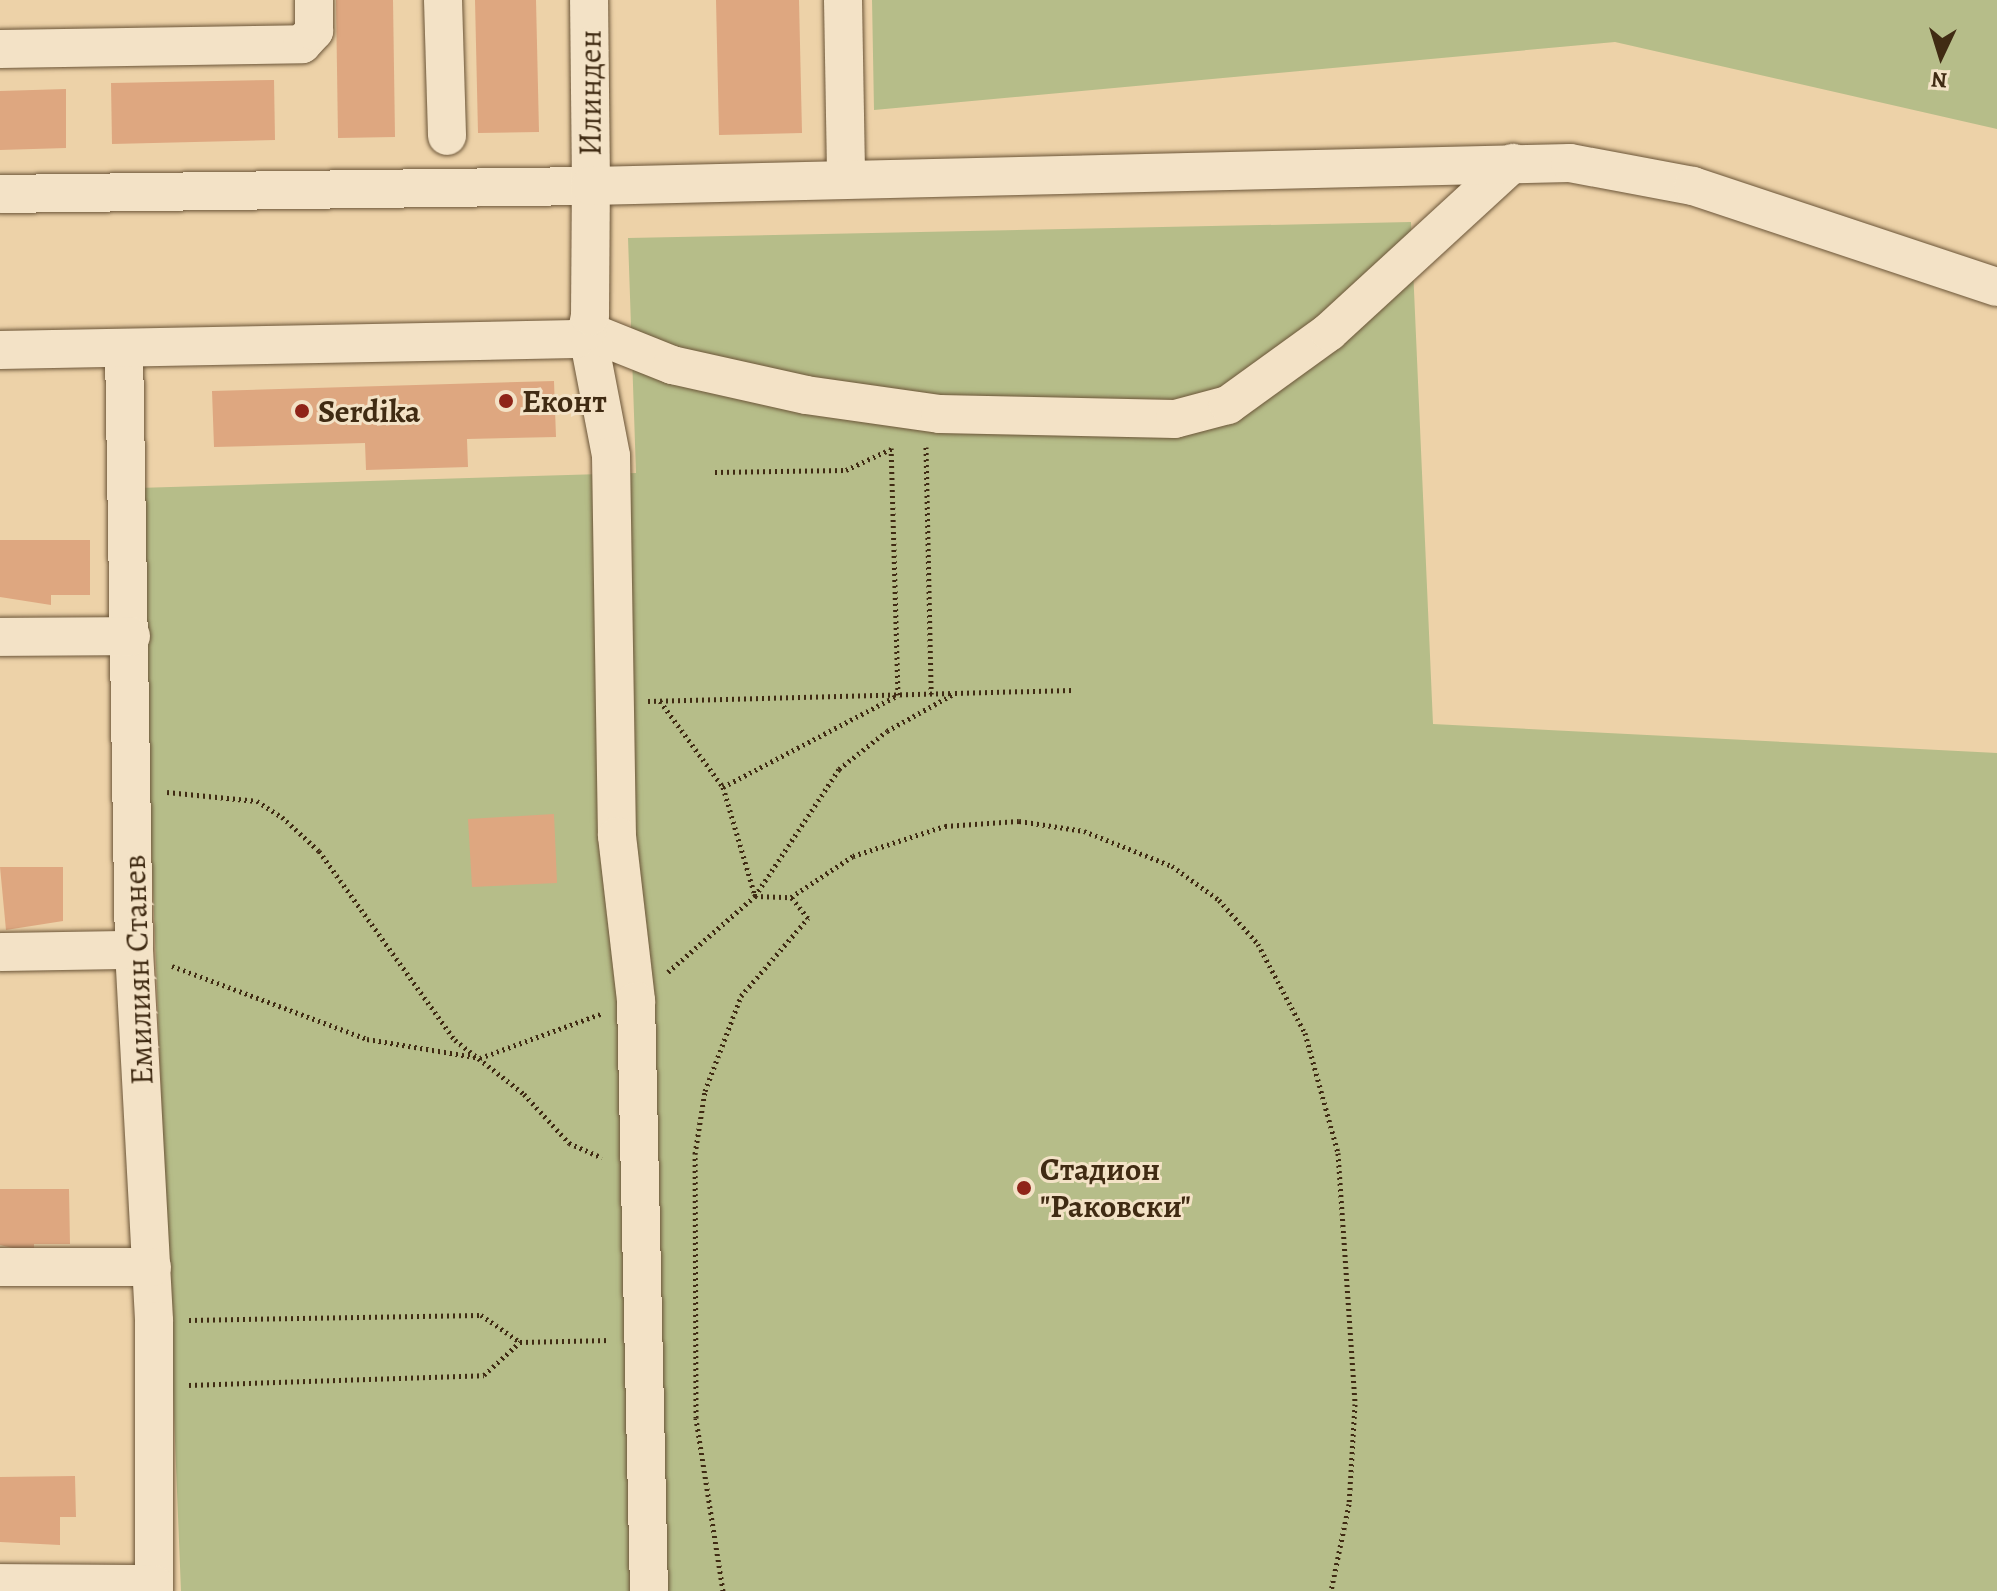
<!DOCTYPE html>
<meta charset="utf-8">
<style>
body{margin:0}
#map{position:relative;width:1997px;height:1591px;overflow:hidden;background:#edd2a8;font-family:Alegreya,serif}
div>[style]{position:absolute}
[style*='--x']{left:calc(var(--x)*1px);top:calc(var(--y)*1px);width:calc(var(--w)*1px);rotate:calc(var(--a)*1deg)}
.green>*{inset:0;background:#b6bd89}
.building>*{inset:0;background:#dea780}
.path>*{height:5px;margin-top:-2.5px;transform-origin:0;background:repeating-linear-gradient(90deg,#402b13 0 2px,transparent 0 6px)}
.roads{filter:drop-shadow(0 0 2px #6b5538) drop-shadow(0 0 2px #6b5538)}
.minor>*{height:38px;margin:-19px;padding:0 19px;transform-origin:19px;border-radius:19px;background:#f3e2c6}
.dots>*{width:22px;height:22px;translate:-50% -50%;box-sizing:border-box;border:4px solid #f3e2c6;border-radius:50%}
span{translate:-50% -50%;white-space:nowrap;text-align:center;line-height:1.15;-webkit-text-stroke:6px #f3e2c6;paint-order:stroke}
.street-label{font-size:32px;color:#402b13}
.poi-label{font-size:32px;color:#402b13;font-weight:700}
.left{translate:0 -50%;text-align:left}
.north{position:absolute;left:1901px;top:16px;width:80px;height:80px;-webkit-text-stroke:6px #f3e2c6;paint-order:stroke;rotate:184deg;font-size:22px;font-weight:700;line-height:32px;text-align:center;color:#402b13}
.north::after{content:'';display:block;margin:auto;width:28px;height:36px;background:#402b13;clip-path:polygon(50% 0,100% 100%,50% 72%,0 100%)}
</style>
<div id="map">
<div class="green">
<i style="clip-path:polygon(872px 0,1997px 0,1997px 129px,1615px 42px,874px 110px)"></i>
<i style="clip-path:polygon(1411px 222px,1433px 724px,1997px 753px,1997px 1591px,181px 1591px,137px 488px,636px 473px,628px 238px)"></i>
</div>
<div class="building">
<i style="clip-path:polygon(336px 0,393px 0,395px 137px,338px 138px)"></i>
<i style="clip-path:polygon(475px 0,536px 0,539px 132px,478px 133px)"></i>
<i style="clip-path:polygon(716px 0,799px 0,802px 133px,719px 135px)"></i>
<i style="clip-path:polygon(274px 80px,275px 140px,112px 144px,111px 83px)"></i>
<i style="clip-path:polygon(66px 89px,66px 148px,0 150px,0 91px)"></i>
<i style="clip-path:polygon(554px 381px,556px 437px,467px 439px,468px 467px,366px 470px,365px 443px,214px 447px,212px 391px)"></i>
<i style="clip-path:polygon(0 540px,90px 540px,90px 595px,51px 595px,51px 605px,0 597px)"></i>
<i style="clip-path:polygon(554px 814px,557px 883px,472px 887px,468px 819px)"></i>
<i style="clip-path:polygon(0 867px,63px 867px,63px 921px,6px 930px)"></i>
<i style="clip-path:polygon(0 1189px,69px 1189px,70px 1244px,34px 1244px,34px 1253px,0 1245px)"></i>
<i style="clip-path:polygon(75px 1476px,76px 1517px,60px 1517px,60px 1545px,0 1542px,0 1477px)"></i>
</div>
<div class="path">
<i style="--x:926;--y:447;--w:247;--a:88.8"></i>
<i style="--x:715;--y:472;--w:131;--a:-0.9"></i>
<i style="--x:846;--y:470;--w:52;--a:-25.1"></i>
<i style="--x:648;--y:701;--w:306;--a:-1.5"></i>
<i style="--x:660;--y:701;--w:107;--a:53.8"></i>
<i style="--x:723;--y:787;--w:114;--a:73.6"></i>
<i style="--x:755;--y:896;--w:36;--a:2"></i>
<i style="--x:791;--y:897;--w:74;--a:-33.5"></i>
<i style="--x:853;--y:856;--w:97;--a:-18.1"></i>
<i style="--x:945;--y:826;--w:74;--a:-3.9"></i>
<i style="--x:1019;--y:821;--w:66;--a:8.7"></i>
<i style="--x:1084;--y:831;--w:95;--a:21.7"></i>
<i style="--x:1172;--y:866;--w:58;--a:35.9"></i>
<i style="--x:1219;--y:900;--w:59;--a:48.4"></i>
<i style="--x:1258;--y:944;--w:101;--a:62.2"></i>
<i style="--x:1305;--y:1033;--w:124;--a:74.6"></i>
<i style="--x:1338;--y:1153;--w:252;--a:86.1"></i>
<i style="--x:1355;--y:1404;--w:100;--a:93.4"></i>
<i style="--x:1349;--y:1504;--w:89;--a:101.7"></i>
<i style="--x:723;--y:787;--w:198;--a:-27.7"></i>
<i style="--x:898;--y:695;--w:247;--a:-91.6"></i>
<i style="--x:167;--y:792;--w:90;--a:5.7"></i>
<i style="--x:257;--y:801;--w:30;--a:33"></i>
<i style="--x:282;--y:817;--w:50;--a:42.6"></i>
<i style="--x:319;--y:851;--w:233;--a:54.3"></i>
<i style="--x:455;--y:1040;--w:88;--a:38"></i>
<i style="--x:524;--y:1094;--w:67;--a:47.4"></i>
<i style="--x:569;--y:1143;--w:36;--a:24"></i>
<i style="--x:172;--y:966;--w:208;--a:20.5"></i>
<i style="--x:367;--y:1039;--w:115;--a:9.5"></i>
<i style="--x:480;--y:1058;--w:131;--a:-20.1"></i>
<i style="--x:668;--y:972;--w:116;--a:-41.1"></i>
<i style="--x:755;--y:896;--w:152;--a:-56.5"></i>
<i style="--x:839;--y:769;--w:61;--a:-38.4"></i>
<i style="--x:887;--y:731;--w:78;--a:-29.2"></i>
<i style="--x:955;--y:693;--w:117;--a:-1.5"></i>
<i style="--x:189;--y:1320;--w:292;--a:-1"></i>
<i style="--x:481;--y:1315;--w:47;--a:34.7"></i>
<i style="--x:189;--y:1385;--w:295;--a:-1.9"></i>
<i style="--x:484;--y:1375;--w:49;--a:-42.5"></i>
<i style="--x:520;--y:1342;--w:90;--a:-1.3"></i>
<i style="--x:723;--y:1591;--w:175;--a:-98.9"></i>
<i style="--x:696;--y:1418;--w:264;--a:-90.2"></i>
<i style="--x:695;--y:1154;--w:64;--a:-81"></i>
<i style="--x:705;--y:1091;--w:102;--a:-69.2"></i>
<i style="--x:741;--y:996;--w:103;--a:-49.3"></i>
<i style="--x:808;--y:918;--w:27;--a:-129"></i>
</div>
<div class="roads">
<div class="minor">
<i style="--x:443;--y:0;--w:136;--a:88.3"></i>
<i style="--x:843;--y:0;--w:178;--a:89"></i>
<i style="--x:0;--y:49;--w:302;--a:-0.9"></i>
<i style="--x:302;--y:44;--w:18;--a:-47"></i>
<i style="--x:314;--y:31;--w:31;--a:-90"></i>
<i style="--x:0;--y:194;--w:591;--a:-0.78"></i>
<i style="--x:591;--y:186;--w:186;--a:-90.6"></i>
<i style="--x:587;--y:331;--w:127;--a:79.1"></i>
<i style="--x:611;--y:456;--w:380;--a:89.1"></i>
<i style="--x:617;--y:836;--w:166;--a:83.4"></i>
<i style="--x:636;--y:1001;--w:590;--a:88.74"></i>
<i style="--x:587;--y:331;--w:92;--a:21.8"></i>
<i style="--x:672;--y:365;--w:137;--a:12.6"></i>
<i style="--x:806;--y:395;--w:135;--a:8.1"></i>
<i style="--x:940;--y:414;--w:235;--a:1.2"></i>
<i style="--x:1175;--y:419;--w:55;--a:-14.8"></i>
<i style="--x:1228;--y:405;--w:125;--a:-35.9"></i>
<i style="--x:1329;--y:332;--w:250;--a:-42.6"></i>
<i style="--x:124;--y:349;--w:601;--a:89.05"></i>
<i style="--x:134;--y:950;--w:372;--a:86.9"></i>
<i style="--x:154;--y:1321;--w:270;--a:90"></i>
<i style="--x:0;--y:350;--w:576;--a:-1.09"></i>
<i style="--x:576;--y:339;--w:14;--a:-36"></i>
<i style="--x:587;--y:331;--w:15;--a:-79"></i>
<i style="--x:590;--y:316;--w:130;--a:-89.6"></i>
<i style="--x:591;--y:186;--w:979;--a:-1.35"></i>
<i style="--x:1570;--y:163;--w:125;--a:10.6"></i>
<i style="--x:1693;--y:186;--w:320;--a:18.4"></i>
<i style="--x:0;--y:637;--w:131;--a:-0.4"></i>
<i style="--x:0;--y:952;--w:134;--a:-0.9"></i>
<i style="--x:0;--y:1267;--w:152;--a:0"></i>
<i style="--x:0;--y:1583;--w:154;--a:0.4"></i>
</div>
</div>
<div class="dots">
<i style="left:506px;top:401px;background:#8f2418"></i>
<i style="left:302px;top:411px;background:#8f2418"></i>
<i style="left:1024px;top:1188px;background:#8f2418"></i>
</div>
<div class="street-label">
<span style="left:590px;top:93px;rotate:-90deg">Илинден</span>
<span style="left:138px;top:970px;rotate:-92deg">Емилиян Станев</span>
</div>
<div class="poi-label">
<span class="left" style="left:522px;top:401px">Еконт</span>
<span class="left" style="left:318px;top:411px">Serdika</span>
<span class="left" style="left:1040px;top:1188px">Стадион<br>"Раковски"</span>
</div>
<div class="north">N</div>
</div>
